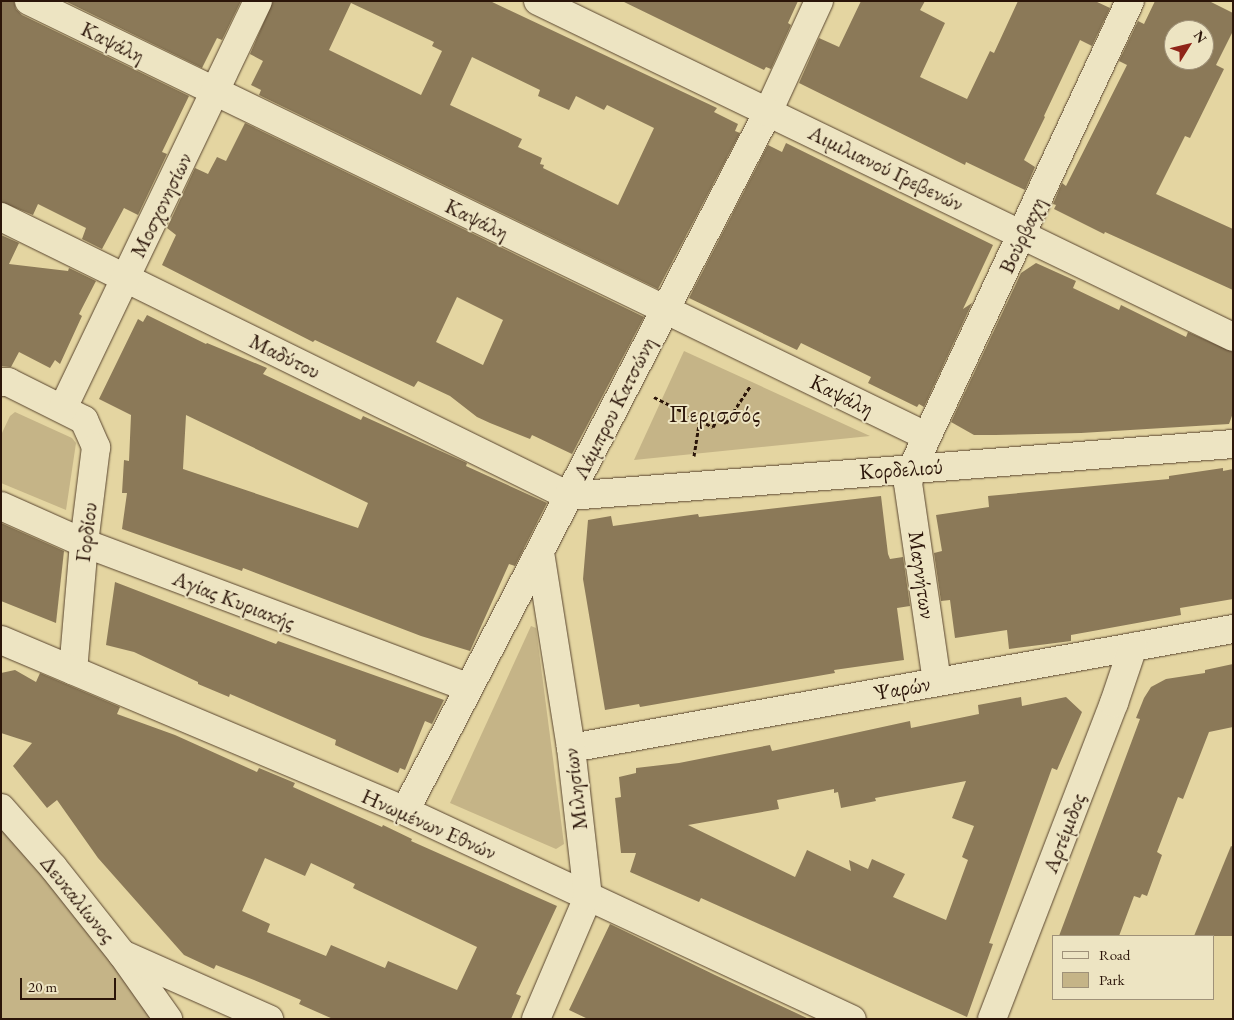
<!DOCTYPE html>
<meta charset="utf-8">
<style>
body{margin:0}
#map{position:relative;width:1234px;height:1020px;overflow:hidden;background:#e4d5a1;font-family:"EB Garamond",serif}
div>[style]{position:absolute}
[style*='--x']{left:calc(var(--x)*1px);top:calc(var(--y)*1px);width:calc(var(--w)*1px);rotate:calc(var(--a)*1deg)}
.green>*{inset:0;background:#c5b487}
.building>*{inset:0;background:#8b7958}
.path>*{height:3px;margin-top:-1.5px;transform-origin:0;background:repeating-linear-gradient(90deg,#2b1509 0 4px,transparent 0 6.5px)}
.roads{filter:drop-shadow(0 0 1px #59452f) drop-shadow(0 0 1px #59452f)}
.minor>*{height:28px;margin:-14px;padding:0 14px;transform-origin:14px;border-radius:14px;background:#ede4c2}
.tertiary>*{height:28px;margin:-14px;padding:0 14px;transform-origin:14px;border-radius:14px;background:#ede4c2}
span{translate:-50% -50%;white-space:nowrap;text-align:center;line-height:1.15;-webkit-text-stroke:4px #ede4c2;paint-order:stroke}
.street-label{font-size:22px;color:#2b1509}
.neighbourhood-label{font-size:24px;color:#2b1509;letter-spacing:1px}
.frame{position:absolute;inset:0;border:2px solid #2b1509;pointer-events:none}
.legend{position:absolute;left:1052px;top:935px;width:162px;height:65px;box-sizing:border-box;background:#ede4c2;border:1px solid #9f9178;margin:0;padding:6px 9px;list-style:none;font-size:15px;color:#2b1509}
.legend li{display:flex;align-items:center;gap:10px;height:25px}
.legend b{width:25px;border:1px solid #9f9178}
.north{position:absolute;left:1164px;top:20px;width:50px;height:50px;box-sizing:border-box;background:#ede4c2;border:1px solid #9f9178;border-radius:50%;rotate:54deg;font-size:14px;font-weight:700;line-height:20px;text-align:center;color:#2b1509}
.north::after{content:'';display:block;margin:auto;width:18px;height:22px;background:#8f2418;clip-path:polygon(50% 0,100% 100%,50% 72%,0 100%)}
.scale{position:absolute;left:20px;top:978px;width:96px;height:22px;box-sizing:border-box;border:2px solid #2b1509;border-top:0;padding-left:6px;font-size:15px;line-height:18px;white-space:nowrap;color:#2b1509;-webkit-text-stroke:4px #ede4c2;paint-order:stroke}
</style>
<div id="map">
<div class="green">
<i style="clip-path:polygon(684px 351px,870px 436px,634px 460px)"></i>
<i style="clip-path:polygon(15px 412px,72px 438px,76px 443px,66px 510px,1px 483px,1px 435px,10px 416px)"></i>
<i style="clip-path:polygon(531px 626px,536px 628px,564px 844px,556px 849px,450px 803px)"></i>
<i style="clip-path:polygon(1px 808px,168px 1019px,1px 1019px)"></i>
</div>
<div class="building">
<i style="clip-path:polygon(1px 1px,14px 1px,16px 9px,22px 15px,189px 96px,162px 152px,167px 154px,138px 215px,124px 208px,102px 249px,82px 239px,86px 228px,38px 204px,33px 215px,1px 202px)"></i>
<i style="clip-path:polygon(65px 1px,241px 1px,222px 40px,217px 38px,202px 68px)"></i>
<i style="clip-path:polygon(evenodd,273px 1px,490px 1px,717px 108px,714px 112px,738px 124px,735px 131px,740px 133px,658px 289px,259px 95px,261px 90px,251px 85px,263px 61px,250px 54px,273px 1px,351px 3px,434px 42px,432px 46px,442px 51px,421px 95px,329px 50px,351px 3px,273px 1px,472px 57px,540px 90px,538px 96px,569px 110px,576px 96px,604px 110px,607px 105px,654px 128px,618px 205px,543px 168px,544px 165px,540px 164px,542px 158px,518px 147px,522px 139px,450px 105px,472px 57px)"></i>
<i style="clip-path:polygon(622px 1px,798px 1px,788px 23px,791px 25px,771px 69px,766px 67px,764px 70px)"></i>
<i style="clip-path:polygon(861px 1px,925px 1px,920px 10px,945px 23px,920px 77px,967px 99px,990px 51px,994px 53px,1018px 1px,1095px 1px,1110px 8px,1092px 46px,1080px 40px,1044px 116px,1045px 117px,1024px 160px,1035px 167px,1025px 190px,966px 162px,965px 165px,799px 83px,819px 38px,839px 47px)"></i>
<i style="clip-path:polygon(evenodd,1155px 1px,1209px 1px,1233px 13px,1233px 31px,1216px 65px,1224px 69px,1190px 138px,1185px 136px,1156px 194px,1233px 229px,1233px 290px,1105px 232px,1104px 234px,1054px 209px,1056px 205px,1053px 204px,1062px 183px,1066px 186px,1127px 65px,1119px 61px,1138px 21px,1144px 24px,1155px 1px,1174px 30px,1204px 30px,1204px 60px,1174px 60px,1174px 30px)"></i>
<i style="clip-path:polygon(evenodd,245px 123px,644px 317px,572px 454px,532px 435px,530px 439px,490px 423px,477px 417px,450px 396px,418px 381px,414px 387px,315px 340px,313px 342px,162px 265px,176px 235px,167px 228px,195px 168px,208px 174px,217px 157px,226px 161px,245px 123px,457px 297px,503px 320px,483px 365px,436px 342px,457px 297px)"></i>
<i style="clip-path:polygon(786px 143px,993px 245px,963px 309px,972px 303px,924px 407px,919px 404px,917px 407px,868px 383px,871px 377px,801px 343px,797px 350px,689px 298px,768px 145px,782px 152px)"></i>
<i style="clip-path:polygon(1px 235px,19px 243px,9px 264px,68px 271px,69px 268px,96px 281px,79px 314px,82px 316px,60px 364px,55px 360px,50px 368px,19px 352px,11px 367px,1px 366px)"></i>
<i style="clip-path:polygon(1036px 263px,1076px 281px,1073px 288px,1119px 310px,1121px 305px,1186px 337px,1188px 332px,1233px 352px,1233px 413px,1229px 424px,1081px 433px,995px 435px,974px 435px,951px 422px,1021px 273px)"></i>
<i style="clip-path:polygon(evenodd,147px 315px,206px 344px,207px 343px,267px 368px,263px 374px,361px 420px,363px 416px,467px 463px,466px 466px,547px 503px,515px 566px,509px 564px,470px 651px,421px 636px,243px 568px,242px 571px,122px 529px,127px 493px,122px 493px,124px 460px,129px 461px,131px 415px,99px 399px,138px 319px,143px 322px,147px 315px,186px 415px,368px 503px,358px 528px,183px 469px,186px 415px)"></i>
<i style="clip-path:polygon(1223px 468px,1223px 471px,1233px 469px,1233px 599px,1180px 608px,1181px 615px,1071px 635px,1071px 641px,1009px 649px,1007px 630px,955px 638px,950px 600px,941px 601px,934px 553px,942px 551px,936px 515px,989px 507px,988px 496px,1169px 479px,1169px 476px)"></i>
<i style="clip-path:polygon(881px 496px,888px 554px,890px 559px,903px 557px,910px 606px,897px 608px,904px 660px,834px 670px,835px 673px,640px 707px,639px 704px,605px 710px,583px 579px,588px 520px,611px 516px,613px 526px,698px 514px,699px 517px)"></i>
<i style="clip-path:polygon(1px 523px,64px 551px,56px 623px,1px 601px)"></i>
<i style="clip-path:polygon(115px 582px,276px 644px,278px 641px,444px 700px,432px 724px,425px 721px,405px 770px,400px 768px,398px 773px,335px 745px,336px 740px,230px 694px,229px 697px,198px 684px,198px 682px,134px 652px,106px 645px)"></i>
<i style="clip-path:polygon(1233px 664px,1233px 727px,1209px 732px,1183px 799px,1178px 797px,1157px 852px,1162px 855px,1147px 896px,1142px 894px,1140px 898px,1134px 896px,1119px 936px,1059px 936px,1140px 719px,1136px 718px,1144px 698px,1151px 687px,1166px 679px,1205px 673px,1205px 670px)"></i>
<i style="clip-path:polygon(evenodd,15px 670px,36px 682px,40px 673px,120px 707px,117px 714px,175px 735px,257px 772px,259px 768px,295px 783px,293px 787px,382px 827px,383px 825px,412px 839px,411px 841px,557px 906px,516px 994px,521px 996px,511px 1019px,333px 1019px,299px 1004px,301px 1000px,254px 980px,216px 965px,214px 969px,184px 955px,98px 858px,57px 800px,47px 808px,13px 766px,32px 743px,1px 733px,1px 673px,15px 670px,265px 858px,305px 876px,311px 863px,355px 884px,353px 888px,477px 947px,457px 990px,388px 961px,385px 968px,331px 945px,326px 956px,267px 932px,270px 924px,242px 911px,265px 858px)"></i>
<i style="clip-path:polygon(evenodd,1021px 697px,1022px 706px,1066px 697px,1082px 712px,1057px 770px,1052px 768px,989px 943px,993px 944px,967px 1017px,701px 898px,699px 902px,630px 872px,636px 853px,621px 853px,615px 798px,621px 797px,619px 777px,636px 773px,636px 768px,679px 763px,770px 745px,772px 751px,910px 721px,911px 728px,979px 714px,978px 705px,1021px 697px,966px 781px,952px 818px,974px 826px,962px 857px,968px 860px,946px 920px,893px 897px,905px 874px,872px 859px,868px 869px,849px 860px,851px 871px,807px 850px,795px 877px,688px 825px,779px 809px,777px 800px,834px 789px,834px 793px,838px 792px,841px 808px,876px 801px,875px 798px,966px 781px)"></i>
<i style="clip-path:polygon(1231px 846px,1233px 847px,1233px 936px,1194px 936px)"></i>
<i style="clip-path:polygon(610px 924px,715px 975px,809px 1019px,588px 1019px,569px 1010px)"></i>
</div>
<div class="path">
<i style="--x:654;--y:397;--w:66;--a:27"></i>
<i style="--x:713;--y:427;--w:11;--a:-63"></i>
<i style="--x:718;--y:417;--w:10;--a:37"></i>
<i style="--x:726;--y:423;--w:45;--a:-56.7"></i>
<i style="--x:694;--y:456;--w:36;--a:-81"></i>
</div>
<div class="roads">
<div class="minor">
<i style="--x:29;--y:1;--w:997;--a:25.87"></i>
<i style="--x:1;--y:217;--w:633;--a:26.16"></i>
<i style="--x:1;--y:382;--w:7;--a:0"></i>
<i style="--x:8;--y:382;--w:85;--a:26.6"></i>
<i style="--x:84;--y:420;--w:30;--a:66"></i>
<i style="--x:96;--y:447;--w:97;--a:97.1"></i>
<i style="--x:84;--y:543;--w:128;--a:94.9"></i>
<i style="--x:63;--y:408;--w:451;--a:-64.4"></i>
<i style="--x:569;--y:496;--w:666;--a:-4.48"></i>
<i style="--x:1;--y:506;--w:91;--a:24"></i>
<i style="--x:84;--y:543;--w:411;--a:20.6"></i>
<i style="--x:1;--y:640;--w:439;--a:22.9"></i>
<i style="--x:405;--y:811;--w:493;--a:25"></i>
<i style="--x:937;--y:682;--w:201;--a:-98.3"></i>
<i style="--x:908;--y:483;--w:15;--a:-74"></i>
<i style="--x:912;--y:469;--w:516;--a:-65.02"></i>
<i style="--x:571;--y:748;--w:673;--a:-10.19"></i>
<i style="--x:1;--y:808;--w:79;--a:48.6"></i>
<i style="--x:53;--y:867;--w:111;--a:51.6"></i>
<i style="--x:122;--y:954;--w:80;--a:54.7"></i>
<i style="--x:405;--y:811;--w:788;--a:-62.56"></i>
<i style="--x:768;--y:112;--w:122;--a:-65.3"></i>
<i style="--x:122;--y:954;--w:161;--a:23.9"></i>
<i style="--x:536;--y:1019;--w:133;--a:-66.9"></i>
<i style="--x:588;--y:897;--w:150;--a:-96.5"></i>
<i style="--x:571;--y:748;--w:198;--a:-99"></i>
<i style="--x:992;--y:1019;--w:339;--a:-68.9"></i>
<i style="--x:1114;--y:703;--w:59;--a:-71.3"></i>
</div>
<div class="tertiary">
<i style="--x:538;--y:1;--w:772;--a:25.8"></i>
</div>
</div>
<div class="street-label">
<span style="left:113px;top:42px;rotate:26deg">Καψάλη</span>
<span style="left:886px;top:168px;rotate:26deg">Αιμιλιανού Γρεβενών</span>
<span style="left:161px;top:205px;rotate:-64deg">Μοσχονησίων</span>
<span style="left:477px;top:219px;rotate:26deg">Καψάλη</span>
<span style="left:1022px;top:235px;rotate:-65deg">Βούρβαχη</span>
<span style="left:285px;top:356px;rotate:26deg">Μαδύτου</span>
<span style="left:842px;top:395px;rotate:26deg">Καψάλη</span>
<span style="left:614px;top:408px;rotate:-63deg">Λάμπρου Κατσώνη</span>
<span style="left:901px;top:469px;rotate:-4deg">Κορδελιού</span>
<span style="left:86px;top:532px;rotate:-83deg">Γορδίου</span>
<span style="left:922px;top:575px;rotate:82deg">Μαγνήτων</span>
<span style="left:234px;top:600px;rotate:21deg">Αγίας Κυριακής</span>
<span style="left:902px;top:688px;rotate:-10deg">Ψαρών</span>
<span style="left:575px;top:789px;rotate:-97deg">Μιλησίων</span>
<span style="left:429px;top:824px;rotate:24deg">Ηνωμένων Εθνών</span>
<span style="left:1064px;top:833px;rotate:-69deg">Αρτέμιδος</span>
<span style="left:78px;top:899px;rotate:51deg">Δευκαλίωνος</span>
</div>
<div class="neighbourhood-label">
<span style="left:715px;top:414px">Περισσός</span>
</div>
<div class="frame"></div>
<ul class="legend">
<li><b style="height:6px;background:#ede4c2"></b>Road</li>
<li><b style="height:14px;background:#c5b487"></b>Park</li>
</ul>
<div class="north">N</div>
<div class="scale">20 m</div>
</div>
